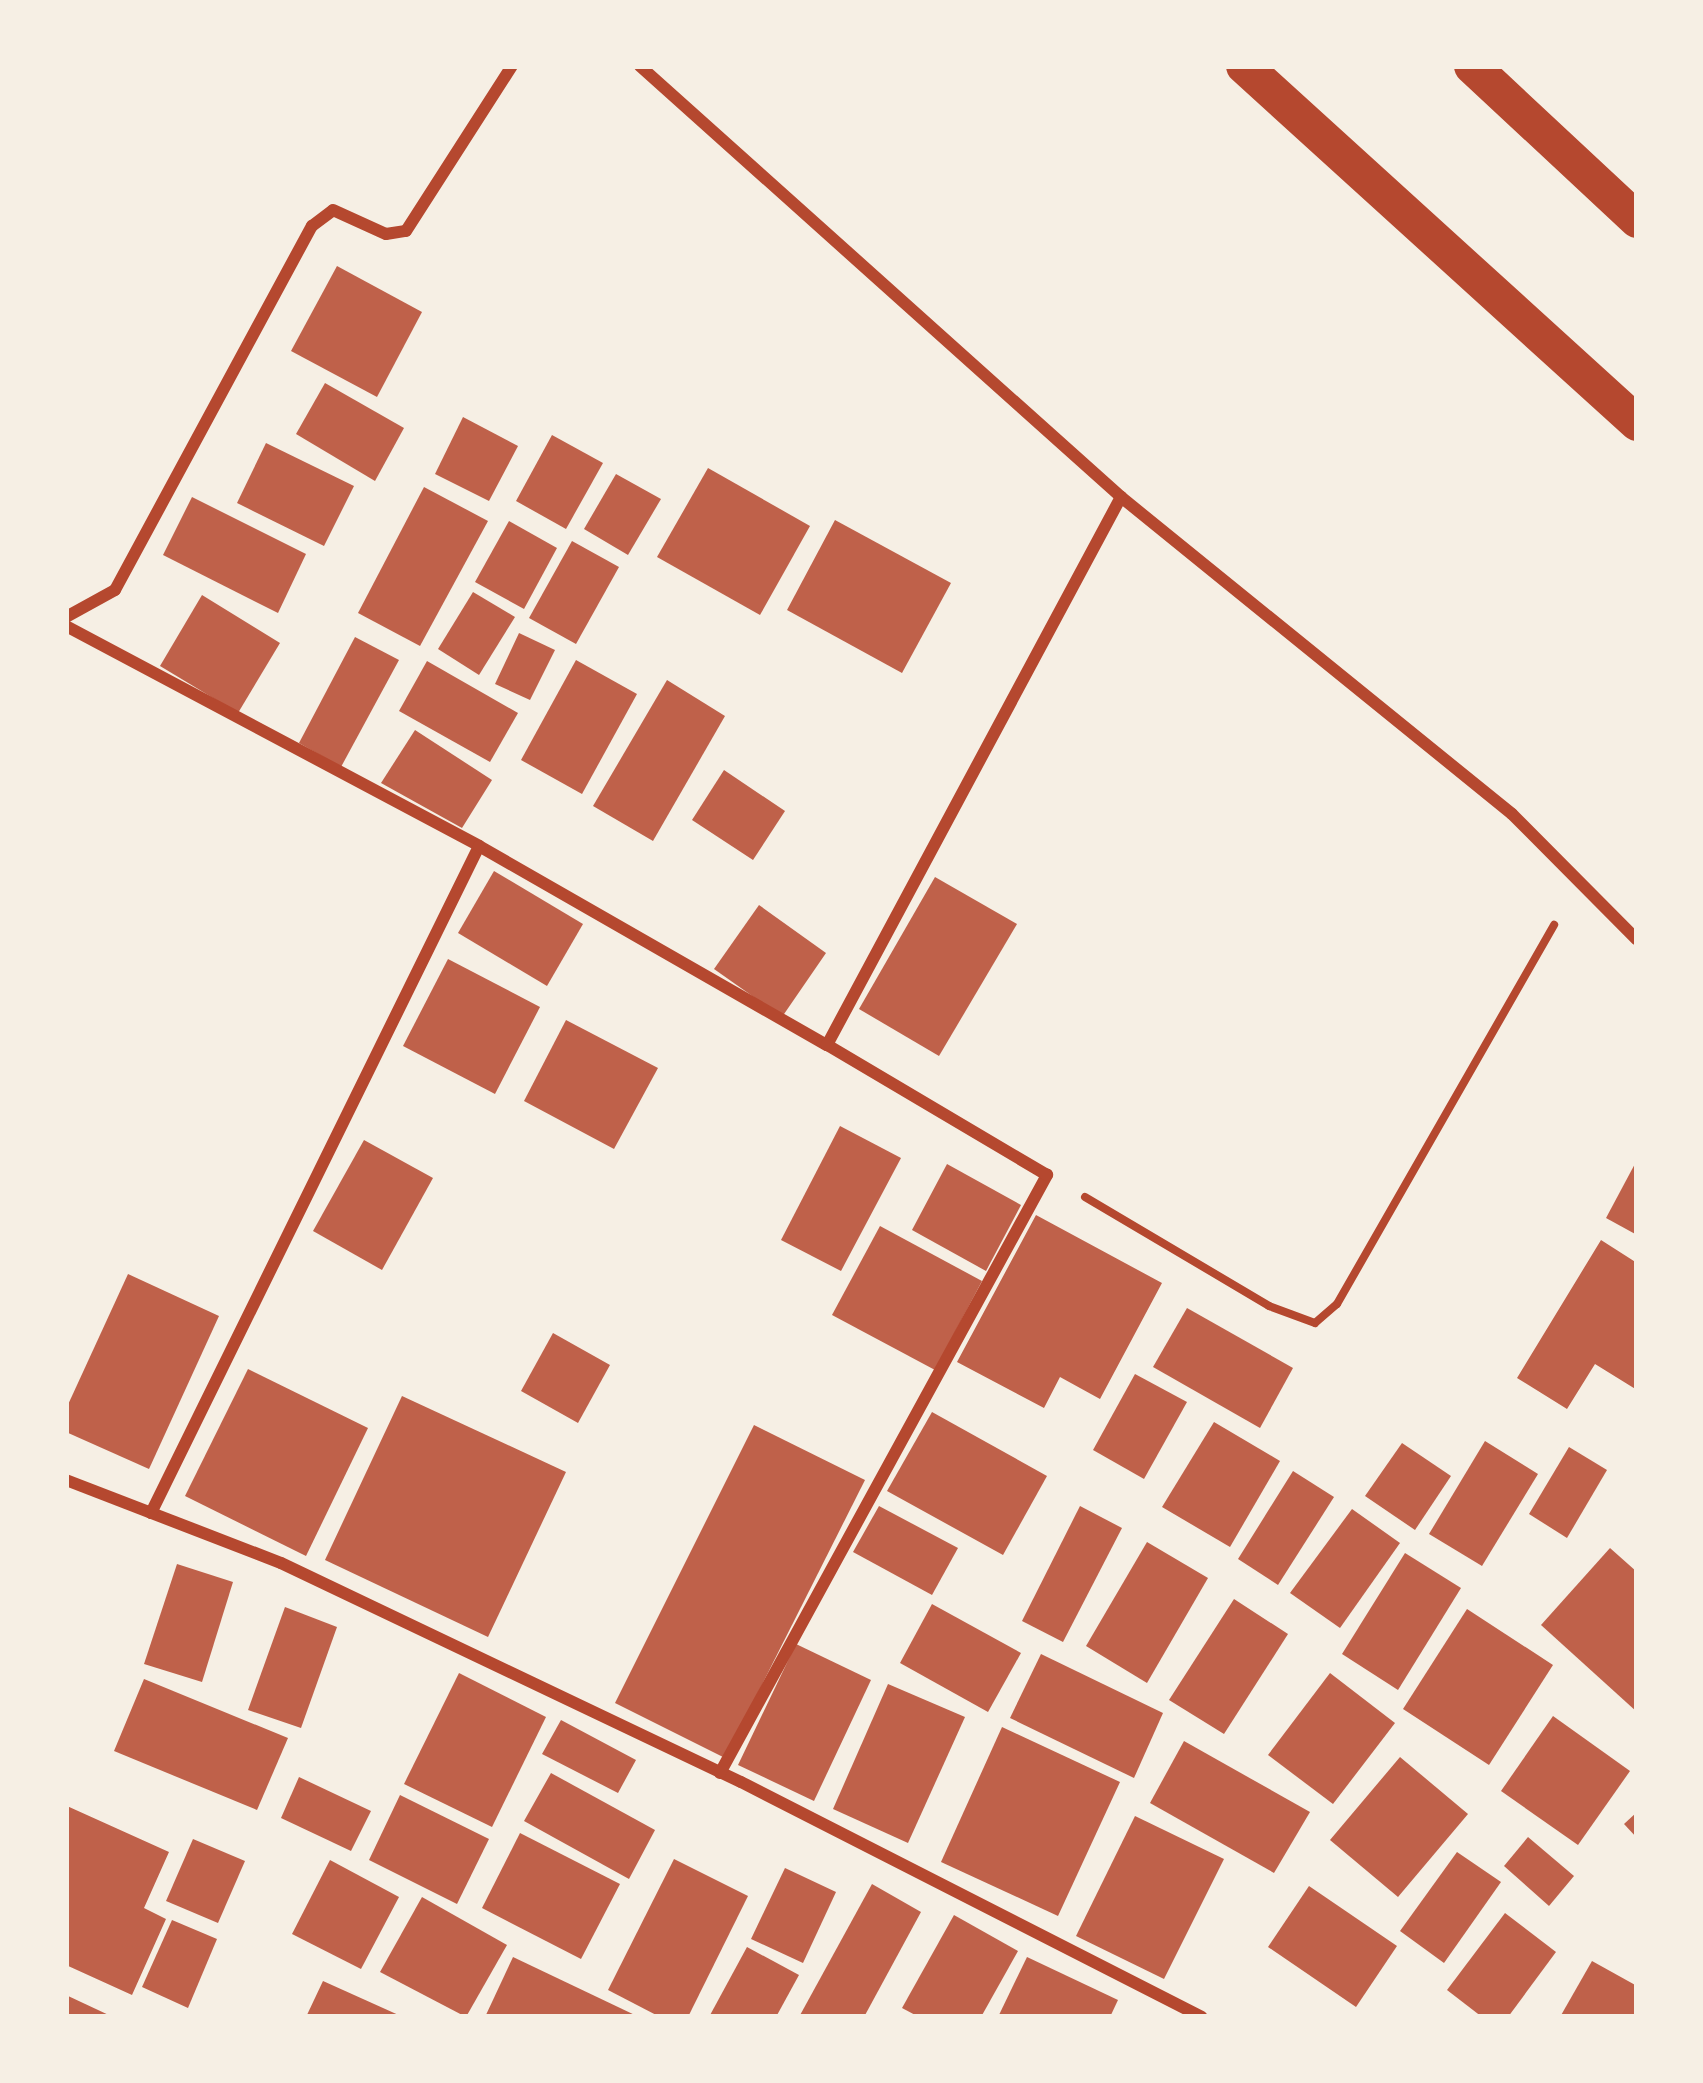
<!DOCTYPE html>
<style>
body{margin:0}
#map{position:relative;width:1703px;height:2083px;overflow:hidden;background:#f6efe4;font-family:"DM Sans",sans-serif}
div>[style]{position:absolute}
[style*='--x']{left:calc(var(--x)*1px);top:calc(var(--y)*1px);width:calc(var(--w)*1px);rotate:calc(var(--a)*1deg)}
.building>*{inset:0;background:#bf614a}
.path>*{height:8px;margin:-4px;padding:0 4px;transform-origin:4px;border-radius:4px;background:#b5482f}
.minor>*{height:12px;margin:-6px;padding:0 6px;transform-origin:6px;border-radius:6px;background:#b5482f}
.motorway>*{height:36px;margin:-18px;padding:0 18px;transform-origin:18px;border-radius:18px;background:#b5482f}
span{translate:-50% -50%;white-space:nowrap;text-align:center;line-height:1.15;-webkit-text-stroke:10px #f6efe4;paint-order:stroke}
.frame{position:absolute;inset:0;border:69px solid #f6efe4;pointer-events:none}
</style>
<div id="map">
<div class="building">
<i style="clip-path:polygon(337px 266px,422px 312px,377px 397px,291px 351px)"></i>
<i style="clip-path:polygon(325px 383px,404px 428px,375px 481px,296px 434px)"></i>
<i style="clip-path:polygon(463px 417px,518px 446px,489px 501px,435px 474px)"></i>
<i style="clip-path:polygon(552px 435px,603px 463px,566px 529px,516px 501px)"></i>
<i style="clip-path:polygon(266px 443px,354px 486px,324px 546px,237px 503px)"></i>
<i style="clip-path:polygon(708px 468px,810px 526px,760px 615px,657px 557px)"></i>
<i style="clip-path:polygon(616px 474px,661px 499px,628px 555px,584px 529px)"></i>
<i style="clip-path:polygon(424px 487px,488px 521px,420px 646px,358px 613px)"></i>
<i style="clip-path:polygon(192px 497px,306px 554px,278px 613px,163px 555px)"></i>
<i style="clip-path:polygon(835px 520px,951px 583px,902px 673px,787px 610px)"></i>
<i style="clip-path:polygon(509px 521px,557px 548px,524px 609px,475px 582px)"></i>
<i style="clip-path:polygon(572px 541px,619px 567px,576px 644px,529px 618px)"></i>
<i style="clip-path:polygon(473px 592px,515px 617px,479px 675px,438px 649px)"></i>
<i style="clip-path:polygon(202px 595px,280px 643px,238px 713px,160px 666px)"></i>
<i style="clip-path:polygon(519px 633px,555px 650px,530px 700px,495px 684px)"></i>
<i style="clip-path:polygon(355px 637px,399px 660px,341px 767px,299px 743px)"></i>
<i style="clip-path:polygon(576px 660px,637px 694px,582px 794px,521px 760px)"></i>
<i style="clip-path:polygon(427px 661px,518px 713px,490px 762px,399px 711px)"></i>
<i style="clip-path:polygon(667px 680px,725px 716px,653px 841px,593px 806px)"></i>
<i style="clip-path:polygon(415px 730px,492px 780px,462px 828px,381px 783px)"></i>
<i style="clip-path:polygon(724px 770px,785px 811px,753px 860px,692px 820px)"></i>
<i style="clip-path:polygon(494px 871px,583px 924px,547px 986px,458px 933px)"></i>
<i style="clip-path:polygon(935px 877px,1017px 924px,939px 1056px,859px 1009px)"></i>
<i style="clip-path:polygon(759px 905px,826px 953px,782px 1017px,714px 969px)"></i>
<i style="clip-path:polygon(448px 959px,540px 1007px,495px 1094px,403px 1046px)"></i>
<i style="clip-path:polygon(566px 1020px,658px 1068px,614px 1149px,524px 1101px)"></i>
<i style="clip-path:polygon(840px 1126px,901px 1158px,841px 1271px,781px 1240px)"></i>
<i style="clip-path:polygon(364px 1140px,433px 1178px,382px 1270px,313px 1231px)"></i>
<i style="clip-path:polygon(1637px 1160px,1637px 1235px,1606px 1218px)"></i>
<i style="clip-path:polygon(947px 1164px,1021px 1205px,986px 1271px,912px 1230px)"></i>
<i style="clip-path:polygon(1036px 1215px,1162px 1283px,1100px 1399px,1060px 1377px,1044px 1408px,957px 1362px)"></i>
<i style="clip-path:polygon(880px 1226px,982px 1281px,935px 1370px,832px 1315px)"></i>
<i style="clip-path:polygon(1601px 1240px,1637px 1263px,1637px 1390px,1595px 1364px,1567px 1409px,1517px 1378px)"></i>
<i style="clip-path:polygon(128px 1274px,219px 1316px,149px 1469px,66px 1432px,66px 1409px)"></i>
<i style="clip-path:polygon(1187px 1308px,1293px 1368px,1260px 1428px,1153px 1367px)"></i>
<i style="clip-path:polygon(553px 1333px,610px 1365px,578px 1423px,521px 1391px)"></i>
<i style="clip-path:polygon(248px 1369px,368px 1428px,306px 1556px,185px 1496px)"></i>
<i style="clip-path:polygon(1135px 1374px,1187px 1402px,1144px 1479px,1093px 1450px)"></i>
<i style="clip-path:polygon(402px 1396px,566px 1472px,488px 1637px,325px 1560px)"></i>
<i style="clip-path:polygon(932px 1412px,1047px 1476px,1003px 1555px,887px 1491px)"></i>
<i style="clip-path:polygon(1214px 1422px,1280px 1461px,1230px 1547px,1162px 1507px)"></i>
<i style="clip-path:polygon(754px 1425px,865px 1480px,725px 1758px,615px 1703px)"></i>
<i style="clip-path:polygon(1485px 1441px,1538px 1474px,1482px 1566px,1429px 1534px)"></i>
<i style="clip-path:polygon(1402px 1443px,1451px 1476px,1415px 1530px,1365px 1496px)"></i>
<i style="clip-path:polygon(1569px 1447px,1607px 1470px,1567px 1538px,1529px 1514px)"></i>
<i style="clip-path:polygon(1293px 1471px,1334px 1497px,1278px 1585px,1238px 1559px)"></i>
<i style="clip-path:polygon(879px 1506px,958px 1548px,932px 1595px,853px 1552px)"></i>
<i style="clip-path:polygon(1080px 1506px,1122px 1528px,1063px 1642px,1022px 1621px)"></i>
<i style="clip-path:polygon(1352px 1509px,1400px 1543px,1340px 1628px,1290px 1593px)"></i>
<i style="clip-path:polygon(1147px 1542px,1208px 1578px,1147px 1683px,1086px 1646px)"></i>
<i style="clip-path:polygon(1610px 1548px,1637px 1572px,1637px 1712px,1541px 1625px)"></i>
<i style="clip-path:polygon(1405px 1553px,1461px 1588px,1398px 1690px,1342px 1654px)"></i>
<i style="clip-path:polygon(177px 1564px,233px 1582px,202px 1682px,144px 1664px)"></i>
<i style="clip-path:polygon(1234px 1599px,1288px 1634px,1224px 1734px,1169px 1700px)"></i>
<i style="clip-path:polygon(932px 1604px,1021px 1653px,988px 1712px,900px 1663px)"></i>
<i style="clip-path:polygon(285px 1607px,337px 1627px,301px 1728px,248px 1710px)"></i>
<i style="clip-path:polygon(1467px 1609px,1553px 1665px,1489px 1765px,1403px 1709px)"></i>
<i style="clip-path:polygon(796px 1644px,871px 1680px,814px 1801px,738px 1765px)"></i>
<i style="clip-path:polygon(1041px 1654px,1163px 1713px,1134px 1778px,1010px 1718px)"></i>
<i style="clip-path:polygon(459px 1673px,546px 1717px,492px 1827px,404px 1784px)"></i>
<i style="clip-path:polygon(1330px 1673px,1395px 1723px,1333px 1804px,1268px 1755px)"></i>
<i style="clip-path:polygon(144px 1679px,288px 1738px,257px 1810px,114px 1751px)"></i>
<i style="clip-path:polygon(888px 1684px,965px 1717px,908px 1843px,833px 1809px)"></i>
<i style="clip-path:polygon(1553px 1716px,1630px 1771px,1578px 1845px,1501px 1791px)"></i>
<i style="clip-path:polygon(561px 1720px,636px 1760px,618px 1793px,542px 1754px)"></i>
<i style="clip-path:polygon(1002px 1727px,1120px 1782px,1058px 1916px,941px 1862px)"></i>
<i style="clip-path:polygon(1184px 1741px,1310px 1812px,1274px 1873px,1150px 1803px)"></i>
<i style="clip-path:polygon(1400px 1757px,1468px 1814px,1398px 1897px,1330px 1840px)"></i>
<i style="clip-path:polygon(551px 1773px,655px 1830px,629px 1879px,524px 1821px)"></i>
<i style="clip-path:polygon(299px 1777px,371px 1811px,351px 1851px,281px 1818px)"></i>
<i style="clip-path:polygon(400px 1795px,489px 1839px,457px 1904px,369px 1860px)"></i>
<i style="clip-path:polygon(67px 1806px,169px 1852px,144px 1908px,166px 1919px,132px 1995px,66px 1965px)"></i>
<i style="clip-path:polygon(1637px 1812px,1637px 1838px,1624px 1824px)"></i>
<i style="clip-path:polygon(1135px 1816px,1224px 1859px,1164px 1979px,1076px 1936px)"></i>
<i style="clip-path:polygon(520px 1833px,620px 1884px,581px 1959px,482px 1908px)"></i>
<i style="clip-path:polygon(1528px 1837px,1574px 1876px,1549px 1906px,1504px 1866px)"></i>
<i style="clip-path:polygon(193px 1839px,245px 1861px,218px 1923px,166px 1901px)"></i>
<i style="clip-path:polygon(1457px 1852px,1501px 1882px,1444px 1963px,1400px 1931px)"></i>
<i style="clip-path:polygon(674px 1859px,748px 1896px,688px 2017px,660px 2017px,608px 1990px)"></i>
<i style="clip-path:polygon(330px 1860px,399px 1897px,361px 1969px,292px 1934px)"></i>
<i style="clip-path:polygon(785px 1868px,836px 1892px,803px 1963px,751px 1939px)"></i>
<i style="clip-path:polygon(872px 1884px,921px 1912px,864px 2017px,799px 2017px)"></i>
<i style="clip-path:polygon(1309px 1886px,1397px 1946px,1356px 2007px,1268px 1947px)"></i>
<i style="clip-path:polygon(422px 1897px,507px 1945px,466px 2017px,380px 1972px)"></i>
<i style="clip-path:polygon(1505px 1913px,1556px 1952px,1508px 2017px,1482px 2017px,1447px 1990px)"></i>
<i style="clip-path:polygon(954px 1915px,1018px 1951px,981px 2017px,919px 2017px,902px 2008px)"></i>
<i style="clip-path:polygon(172px 1920px,217px 1939px,188px 2008px,142px 1987px)"></i>
<i style="clip-path:polygon(747px 1947px,799px 1975px,776px 2017px,709px 2017px)"></i>
<i style="clip-path:polygon(513px 1957px,639px 2017px,485px 2017px)"></i>
<i style="clip-path:polygon(1027px 1957px,1118px 2000px,1110px 2017px,998px 2017px)"></i>
<i style="clip-path:polygon(1592px 1961px,1637px 1986px,1637px 2017px,1560px 2017px)"></i>
<i style="clip-path:polygon(323px 1981px,403px 2017px,306px 2017px)"></i>
<i style="clip-path:polygon(66px 1995px,113px 2017px,66px 2017px)"></i>
</div>
<div class="path">
<i style="--x:1085;--y:1197;--w:214;--a:30.6"></i>
<i style="--x:1269;--y:1306;--w:49;--a:20.3"></i>
<i style="--x:1315;--y:1323;--w:29;--a:-41"></i>
<i style="--x:1337;--y:1304;--w:437;--a:-60.2"></i>
</div>
<div class="minor">
<i style="--x:640;--y:66;--w:646;--a:41.86"></i>
<i style="--x:1121;--y:497;--w:503;--a:39.03"></i>
<i style="--x:1512;--y:814;--w:177;--a:45.2"></i>
<i style="--x:66;--y:617;--w:56;--a:-28.9"></i>
<i style="--x:115;--y:590;--w:414;--a:-61.6"></i>
<i style="--x:312;--y:226;--w:26;--a:-37"></i>
<i style="--x:333;--y:210;--w:58;--a:24.4"></i>
<i style="--x:386;--y:234;--w:20;--a:-9"></i>
<i style="--x:406;--y:231;--w:196;--a:-57.3"></i>
<i style="--x:66;--y:626;--w:468;--a:28"></i>
<i style="--x:66;--y:1480;--w:230;--a:21.1"></i>
<i style="--x:281;--y:1563;--w:509;--a:25.46"></i>
<i style="--x:741;--y:1782;--w:517;--a:27.01"></i>
<i style="--x:151;--y:1513;--w:743;--a:-63.81"></i>
<i style="--x:479;--y:846;--w:401;--a:29.8"></i>
<i style="--x:827;--y:1045;--w:622;--a:-61.79"></i>
<i style="--x:720;--y:1773;--w:682;--a:-61.33"></i>
<i style="--x:1047;--y:1175;--w:256;--a:-149.4"></i>
</div>
<div class="motorway">
<i style="--x:1244;--y:66;--w:531;--a:42.25"></i>
<i style="--x:1472;--y:66;--w:226;--a:43"></i>
</div>
<div class="frame"></div>
</div>
